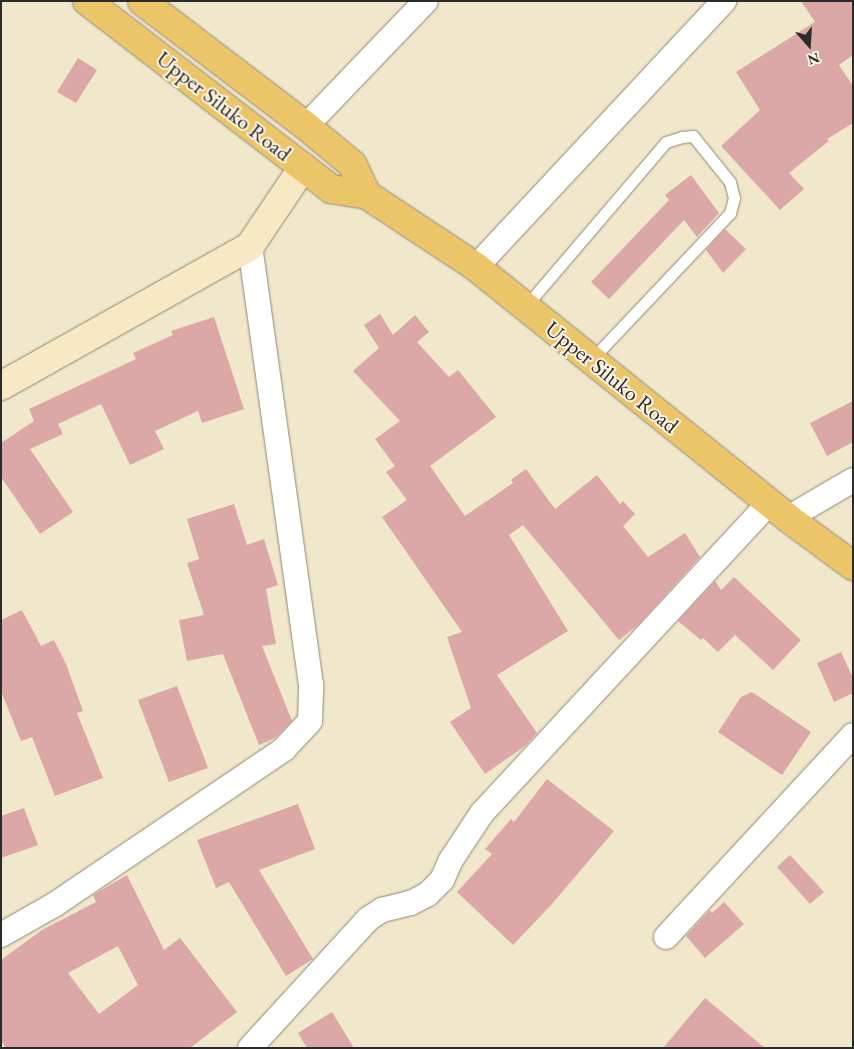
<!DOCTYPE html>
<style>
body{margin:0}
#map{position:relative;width:854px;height:1049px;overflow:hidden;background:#f1e7ca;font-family:"EB Garamond",serif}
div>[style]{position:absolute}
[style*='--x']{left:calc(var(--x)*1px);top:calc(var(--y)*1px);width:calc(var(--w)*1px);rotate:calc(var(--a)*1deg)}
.building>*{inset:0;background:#dca8a7}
.roads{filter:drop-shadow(0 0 1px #8e897a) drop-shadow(0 0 1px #8e897a)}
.lane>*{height:11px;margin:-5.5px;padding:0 5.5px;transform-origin:5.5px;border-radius:5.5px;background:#fff}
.street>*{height:24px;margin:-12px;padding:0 12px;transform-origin:12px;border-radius:12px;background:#fff}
.secondary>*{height:28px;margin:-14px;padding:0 14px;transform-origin:14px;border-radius:14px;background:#f8e8c3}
.primary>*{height:28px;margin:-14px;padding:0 14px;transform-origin:14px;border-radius:14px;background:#edc569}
span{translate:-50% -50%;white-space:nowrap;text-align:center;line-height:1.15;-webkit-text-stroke:4px #fcf5e5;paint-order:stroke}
.street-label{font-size:22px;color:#2b2b2b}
.frame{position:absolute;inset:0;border:2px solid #2b2b2b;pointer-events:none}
.north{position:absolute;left:784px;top:20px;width:50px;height:50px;-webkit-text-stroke:4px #fcf5e5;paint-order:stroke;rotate:161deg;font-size:14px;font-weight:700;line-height:20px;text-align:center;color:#2b2b2b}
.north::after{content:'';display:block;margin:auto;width:18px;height:22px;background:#2b2b2b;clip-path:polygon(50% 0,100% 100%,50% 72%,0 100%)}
</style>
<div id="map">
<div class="building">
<i style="clip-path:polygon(801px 1px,853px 1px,853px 55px,839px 65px,853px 86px,853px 123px,827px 139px,829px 141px,789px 173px,804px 189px,780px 210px,721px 146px,760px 110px,736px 72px,815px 22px)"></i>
<i style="clip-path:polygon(78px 58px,97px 70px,76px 103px,57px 92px)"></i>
<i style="clip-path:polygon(691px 175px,719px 213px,697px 237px,684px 220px,609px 299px,591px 282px,669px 200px,665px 195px)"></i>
<i style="clip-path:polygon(725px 229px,746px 249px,723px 273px,706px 250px)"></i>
<i style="clip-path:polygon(380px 314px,393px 335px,415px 315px,429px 332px,417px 342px,449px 377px,458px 370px,496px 417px,430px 466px,465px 516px,513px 483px,511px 480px,526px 469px,555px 509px,597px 475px,620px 504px,623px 501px,635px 514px,623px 526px,648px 557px,685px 533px,700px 557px,639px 624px,619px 640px,523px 525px,509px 535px,568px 631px,497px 675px,537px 733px,525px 746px,485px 774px,450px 722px,471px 708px,447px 637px,462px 632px,382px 517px,407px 500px,386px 472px,395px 466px,375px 439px,400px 421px,353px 371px,379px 348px,364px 325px)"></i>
<i style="clip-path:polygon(214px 317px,244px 409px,202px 423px,198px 411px,155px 431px,164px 449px,130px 465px,101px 404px,58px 424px,63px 434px,30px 449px,73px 512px,40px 534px,1px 477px,1px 443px,34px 421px,29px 409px,136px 359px,133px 353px,173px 335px,171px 331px)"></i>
<i style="clip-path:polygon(853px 401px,853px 442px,827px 456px,810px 423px)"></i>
<i style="clip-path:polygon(234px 504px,247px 545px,264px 539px,278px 585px,266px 589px,276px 644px,262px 646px,292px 721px,275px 738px,259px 745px,223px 654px,187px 661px,179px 620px,204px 615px,187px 563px,199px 559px,187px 519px)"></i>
<i style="clip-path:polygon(734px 577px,801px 640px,773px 670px,735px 635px,718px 652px,703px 638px,701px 640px,678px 621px,715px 581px,721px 590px)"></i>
<i style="clip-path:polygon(22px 610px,41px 646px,54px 640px,66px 664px,83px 711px,77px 713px,103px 778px,55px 796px,32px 737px,21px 741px,1px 691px,1px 620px)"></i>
<i style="clip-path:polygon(841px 652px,853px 678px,853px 693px,834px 702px,817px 663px)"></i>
<i style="clip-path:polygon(177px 686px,208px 768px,169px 782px,138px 700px)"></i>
<i style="clip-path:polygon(752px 692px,811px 732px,782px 775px,718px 732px,741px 697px)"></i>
<i style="clip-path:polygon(547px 779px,614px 831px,552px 904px,513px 945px,457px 892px,492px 854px,485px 849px,511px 819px,514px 822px)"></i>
<i style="clip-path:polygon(298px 804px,315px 849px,259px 870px,313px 959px,286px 976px,229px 882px,216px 888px,197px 840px)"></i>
<i style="clip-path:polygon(24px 808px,38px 845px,1px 858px,1px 816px)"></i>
<i style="clip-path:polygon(790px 855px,824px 892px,810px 904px,777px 867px)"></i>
<i style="clip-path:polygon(evenodd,127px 875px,164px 950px,180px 938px,237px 1012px,190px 1048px,6px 1048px,1px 1041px,1px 960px,42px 930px,96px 902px,93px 895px,127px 875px,118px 946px,138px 985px,99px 1014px,68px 973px,118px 946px)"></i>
<i style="clip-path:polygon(724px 902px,744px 924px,705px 958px,686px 936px,710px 910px,712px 913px)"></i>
<i style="clip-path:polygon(705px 998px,765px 1048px,663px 1048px)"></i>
<i style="clip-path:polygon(332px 1012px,354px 1048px,307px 1048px,298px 1033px)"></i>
</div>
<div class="roads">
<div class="lane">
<i style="--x:525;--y:307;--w:217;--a:-49.5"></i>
<i style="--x:666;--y:142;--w:17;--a:-17"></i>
<i style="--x:682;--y:137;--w:11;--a:-5"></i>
<i style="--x:693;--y:136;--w:59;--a:51.2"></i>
<i style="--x:730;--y:182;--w:16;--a:76"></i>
<i style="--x:734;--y:198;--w:16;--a:105"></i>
<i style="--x:730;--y:213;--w:202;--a:133.4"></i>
</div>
<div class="street">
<i style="--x:306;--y:126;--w:173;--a:-46.2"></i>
<i style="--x:476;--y:267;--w:364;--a:-47"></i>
<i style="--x:788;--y:518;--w:75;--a:-30.3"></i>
<i style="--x:1;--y:935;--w:61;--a:-29.5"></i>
<i style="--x:54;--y:905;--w:278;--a:-34.1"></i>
<i style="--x:284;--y:749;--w:38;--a:-47"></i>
<i style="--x:310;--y:721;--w:36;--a:-88"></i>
<i style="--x:311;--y:685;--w:443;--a:-97.9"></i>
<i style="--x:666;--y:937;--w:275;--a:-47.2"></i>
<i style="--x:250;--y:1048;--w:175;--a:-47.5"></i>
<i style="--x:368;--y:919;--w:17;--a:-33"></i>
<i style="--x:382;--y:910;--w:30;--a:-14"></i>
<i style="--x:411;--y:903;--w:19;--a:-28"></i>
<i style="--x:428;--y:894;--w:20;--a:-45"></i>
<i style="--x:442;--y:880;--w:22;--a:-66"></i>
<i style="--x:451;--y:860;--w:56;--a:-56.6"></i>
<i style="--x:482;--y:813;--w:422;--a:-47.2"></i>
</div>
<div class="secondary">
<i style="--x:1;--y:386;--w:286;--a:-29.3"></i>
<i style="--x:250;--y:246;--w:95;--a:-56.1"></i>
</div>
<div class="primary">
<i style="--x:87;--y:1;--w:308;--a:37.6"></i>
<i style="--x:331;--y:189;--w:36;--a:9"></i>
<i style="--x:367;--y:195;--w:131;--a:33.4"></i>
<i style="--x:476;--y:267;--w:400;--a:38.8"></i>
<i style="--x:788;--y:518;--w:81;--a:36.4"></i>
<i style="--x:142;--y:1;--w:206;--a:37.3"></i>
<i style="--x:306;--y:126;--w:60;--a:39.6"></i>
<i style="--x:352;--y:164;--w:34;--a:64"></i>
</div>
</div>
<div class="street-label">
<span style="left:224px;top:106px;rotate:38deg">Upper Siluko Road</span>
<span style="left:612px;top:377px;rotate:39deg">Upper Siluko Road</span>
</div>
<div class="frame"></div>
<div class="north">N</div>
</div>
